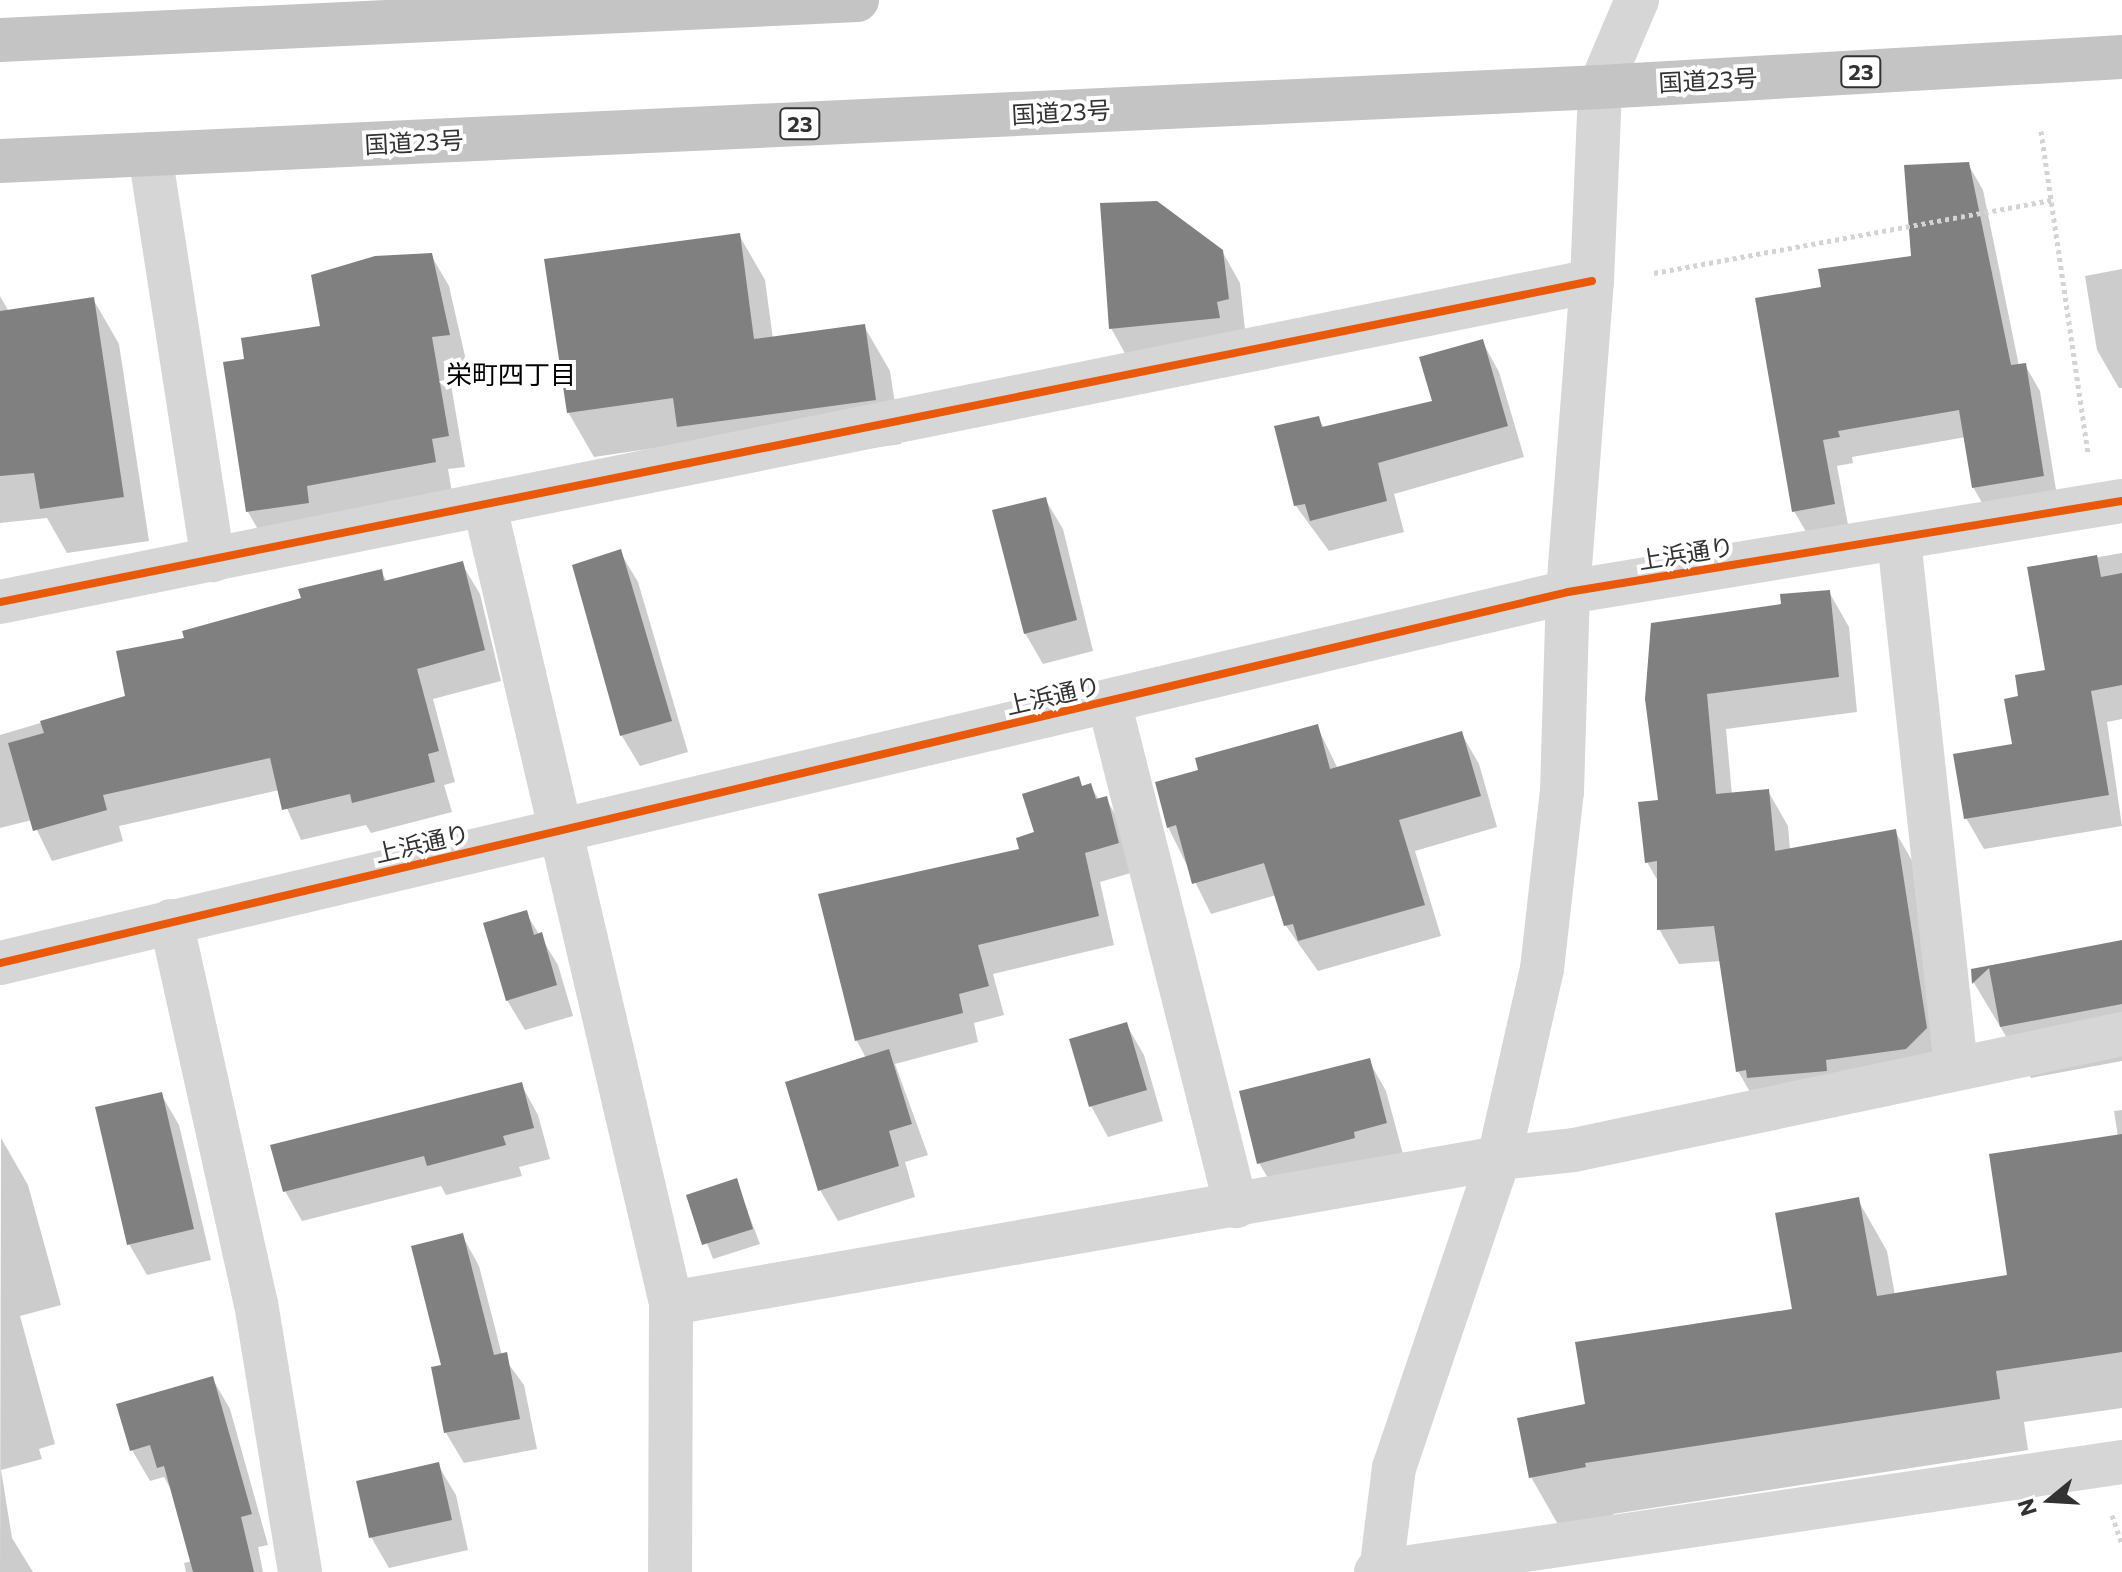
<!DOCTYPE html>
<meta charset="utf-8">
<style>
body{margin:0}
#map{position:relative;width:2122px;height:1572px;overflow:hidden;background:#fff;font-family:Commissioner,"Noto Sans JP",sans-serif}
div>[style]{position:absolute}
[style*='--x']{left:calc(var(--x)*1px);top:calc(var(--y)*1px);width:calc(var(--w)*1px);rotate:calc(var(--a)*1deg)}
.shadow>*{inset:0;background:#0003}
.building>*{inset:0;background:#808080}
.path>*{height:5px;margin-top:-2.5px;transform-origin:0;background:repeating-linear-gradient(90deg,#d4d4d4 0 4px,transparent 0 8px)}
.minor>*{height:44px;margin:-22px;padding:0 22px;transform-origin:22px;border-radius:22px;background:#d6d6d6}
.highway>*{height:44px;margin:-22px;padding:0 22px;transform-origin:22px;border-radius:22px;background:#c4c4c4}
.cycleway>*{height:8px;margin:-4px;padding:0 4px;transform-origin:4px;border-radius:4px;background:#e8590c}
span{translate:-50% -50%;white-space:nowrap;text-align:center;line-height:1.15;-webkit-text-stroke:8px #fff;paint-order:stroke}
.shield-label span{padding:2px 6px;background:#fff;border:2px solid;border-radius:6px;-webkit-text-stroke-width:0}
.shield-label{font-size:22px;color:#323232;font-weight:700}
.street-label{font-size:24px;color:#323232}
.neighbourhood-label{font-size:26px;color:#000}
.north{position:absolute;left:2010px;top:1460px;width:80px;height:80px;-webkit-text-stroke:6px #fff;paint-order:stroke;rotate:252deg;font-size:22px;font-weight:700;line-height:32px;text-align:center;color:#323232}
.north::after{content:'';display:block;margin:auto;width:28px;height:36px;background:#323232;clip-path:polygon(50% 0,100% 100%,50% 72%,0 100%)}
</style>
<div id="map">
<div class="shadow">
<i style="clip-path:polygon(1968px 164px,1983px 190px,2019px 366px,2025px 365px,2040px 391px,2058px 502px,1988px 513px,1973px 487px,1966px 437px,1852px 457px,1853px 463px,1837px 466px,1849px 530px,1809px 537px,1794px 511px,1824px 289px,1913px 258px)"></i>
<i style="clip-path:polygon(739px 235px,765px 280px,773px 339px,864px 326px,890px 371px,901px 444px,705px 471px,689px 443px,594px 457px,568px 412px)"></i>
<i style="clip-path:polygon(1222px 251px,1240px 283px,1245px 330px,1128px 359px,1111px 328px)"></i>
<i style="clip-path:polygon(431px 255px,449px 286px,467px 365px,448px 367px,465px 467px,448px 469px,452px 493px,265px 542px,248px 512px,246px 360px,322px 328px)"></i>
<i style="clip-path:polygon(2122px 269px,2122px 388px,2119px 388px,2097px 350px,2085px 276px)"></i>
<i style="clip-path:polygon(0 296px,9px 312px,93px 299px,119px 344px,149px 541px,67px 553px,47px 518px,0 523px)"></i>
<i style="clip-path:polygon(1482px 341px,1499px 372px,1524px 457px,1394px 494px,1404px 532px,1329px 551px,1296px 506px,1276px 428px,1318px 418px,1325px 429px,1434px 403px)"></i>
<i style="clip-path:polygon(1045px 499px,1063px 529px,1093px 651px,1043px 664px,1025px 633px)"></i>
<i style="clip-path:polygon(620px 552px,638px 582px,688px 752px,640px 766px,622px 736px,574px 566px)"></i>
<i style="clip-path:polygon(2122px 553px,2122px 719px,2107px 722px,2122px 826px,1984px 849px,1966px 818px,2014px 745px,2021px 698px,2047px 672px,2029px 569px)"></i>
<i style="clip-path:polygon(462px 564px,480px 594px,501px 681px,433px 699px,455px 782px,444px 785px,452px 812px,371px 833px,366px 825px,301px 840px,279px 790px,119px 826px,123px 841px,52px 861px,32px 820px,0 828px,0 735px,128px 697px,186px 639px,381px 571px,387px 582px)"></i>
<i style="clip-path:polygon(1829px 592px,1849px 627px,1857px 712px,1726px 729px,1732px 795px,1768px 791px,1788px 826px,1790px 850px,1895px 831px,1915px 866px,1946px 1064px,1758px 1106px,1738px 1071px,1721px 961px,1679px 964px,1659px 929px,1659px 883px,1647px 862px,1660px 801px,1647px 699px,1783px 605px)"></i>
<i style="clip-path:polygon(1317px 726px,1338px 769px,1461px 733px,1479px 764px,1497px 827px,1415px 851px,1441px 936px,1318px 971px,1286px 926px,1276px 895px,1211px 914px,1168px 827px,1200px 772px)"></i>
<i style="clip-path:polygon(1090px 785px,1099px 800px,1106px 798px,1122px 827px,1134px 872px,1100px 882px,1114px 945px,993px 974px,1004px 1015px,974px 1023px,978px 1042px,895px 1064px,928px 1155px,905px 1162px,915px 1197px,838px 1221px,820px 1190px,787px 1083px,866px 1058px,857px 1041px,821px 896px,1021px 851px)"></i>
<i style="clip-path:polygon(526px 913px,558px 965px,573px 1016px,525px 1030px,507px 1000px)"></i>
<i style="clip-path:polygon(2122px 943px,2122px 1061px,2031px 1078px,1974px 983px,1973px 970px)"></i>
<i style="clip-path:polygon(1126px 1024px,1144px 1055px,1163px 1121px,1108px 1137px,1091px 1106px)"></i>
<i style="clip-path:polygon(1369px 1061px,1386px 1091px,1403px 1154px,1277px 1193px,1259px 1163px)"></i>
<i style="clip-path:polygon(521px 1084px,538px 1115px,550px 1159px,519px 1167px,522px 1176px,446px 1195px,441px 1186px,302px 1221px,285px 1191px)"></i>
<i style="clip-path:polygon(161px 1094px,179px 1125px,211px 1260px,147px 1275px,129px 1244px)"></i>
<i style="clip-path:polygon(2122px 1110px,2122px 1408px,2024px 1422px,2028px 1450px,1613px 1514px,1614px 1519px,1560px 1528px,1531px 1477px,1587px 1406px,1795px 1310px,1858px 1200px,1887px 1251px,1895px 1295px,2009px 1277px,2118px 1137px,2114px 1111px)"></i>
<i style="clip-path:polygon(1px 1138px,28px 1185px,61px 1305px,20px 1316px,55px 1444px,39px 1449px,42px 1459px,1px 1470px,12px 1538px,33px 1572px,0 1572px)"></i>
<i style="clip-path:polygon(736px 1181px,760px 1244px,713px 1259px,689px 1196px)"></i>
<i style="clip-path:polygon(462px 1235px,479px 1266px,502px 1355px,524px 1385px,537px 1449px,464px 1463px,446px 1433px,443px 1366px)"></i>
<i style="clip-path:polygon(212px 1378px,230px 1409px,268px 1545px,258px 1547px,263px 1572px,186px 1572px,184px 1563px,192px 1561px,173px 1493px,164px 1477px,150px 1481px,132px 1450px)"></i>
<i style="clip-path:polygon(438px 1465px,456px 1495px,468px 1550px,389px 1568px,371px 1537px)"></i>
</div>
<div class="building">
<i style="clip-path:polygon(1969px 162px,2011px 365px,2026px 363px,2044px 476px,1972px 488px,1959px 410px,1838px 431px,1840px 437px,1823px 440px,1835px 504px,1792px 512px,1755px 298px,1821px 287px,1818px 269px,1911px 256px,1904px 165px)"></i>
<i style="clip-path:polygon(1157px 201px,1223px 250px,1229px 299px,1217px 302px,1220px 318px,1109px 329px,1100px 203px)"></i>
<i style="clip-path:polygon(740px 233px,754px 339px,865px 324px,876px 400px,677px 427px,673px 398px,567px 413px,544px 259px)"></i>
<i style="clip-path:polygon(432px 253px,450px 335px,432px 337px,449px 436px,432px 439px,436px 462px,307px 486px,309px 503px,246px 512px,223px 362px,244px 359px,241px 338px,320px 326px,311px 275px,375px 256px)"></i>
<i style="clip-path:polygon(94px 297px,124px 497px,40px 509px,34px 473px,0 476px,0 311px)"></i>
<i style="clip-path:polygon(1483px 339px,1508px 426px,1378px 463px,1387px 501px,1310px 521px,1305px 504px,1294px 506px,1274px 426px,1319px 416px,1322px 427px,1432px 401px,1419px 357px)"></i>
<i style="clip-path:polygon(1046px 497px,1077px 620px,1024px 634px,992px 510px)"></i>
<i style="clip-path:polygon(621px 549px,672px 721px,620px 736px,572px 565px)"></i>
<i style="clip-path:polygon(2097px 555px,2101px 577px,2122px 573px,2122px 685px,2091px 691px,2109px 795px,1964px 819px,1953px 754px,2012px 744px,2004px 699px,2018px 696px,2015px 675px,2045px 670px,2027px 567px)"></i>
<i style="clip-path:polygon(463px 561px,485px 650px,417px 669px,439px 751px,428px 754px,435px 782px,352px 803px,350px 794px,282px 810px,270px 758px,103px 795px,107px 810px,33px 831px,8px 743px,44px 733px,40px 721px,125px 696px,116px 651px,184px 638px,182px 631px,301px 598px,298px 589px,382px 569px,384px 581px)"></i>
<i style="clip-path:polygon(1830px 590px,1839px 677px,1707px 694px,1716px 794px,1769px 789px,1775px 851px,1896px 829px,1927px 1028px,1906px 1049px,1826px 1060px,1827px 1071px,1747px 1078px,1746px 1070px,1736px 1072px,1714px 926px,1657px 930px,1657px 861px,1645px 863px,1638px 802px,1658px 800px,1645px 699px,1651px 623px,1781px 604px,1780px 594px)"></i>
<i style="clip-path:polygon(1318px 724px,1330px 769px,1462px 731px,1481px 796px,1399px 820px,1425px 905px,1298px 941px,1293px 924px,1284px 926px,1264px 863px,1192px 884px,1176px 825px,1167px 828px,1155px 782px,1198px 770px,1195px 758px)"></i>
<i style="clip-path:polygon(1079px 776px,1082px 786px,1091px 783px,1096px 799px,1107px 796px,1119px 843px,1085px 853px,1099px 916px,978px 945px,989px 986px,959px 994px,963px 1013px,855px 1041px,818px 894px,1019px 849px,1016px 838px,1034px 832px,1022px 794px)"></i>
<i style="clip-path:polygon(527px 910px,534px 935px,542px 932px,557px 985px,506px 1001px,483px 923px)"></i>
<i style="clip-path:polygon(2122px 940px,2122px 1004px,2000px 1027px,1989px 968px,1972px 984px,1971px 969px)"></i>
<i style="clip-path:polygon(1127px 1022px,1147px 1090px,1089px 1107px,1069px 1039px)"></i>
<i style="clip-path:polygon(889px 1049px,912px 1124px,889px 1131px,899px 1166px,818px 1191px,785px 1082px)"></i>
<i style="clip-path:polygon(1370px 1058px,1387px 1123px,1354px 1132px,1355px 1138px,1257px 1164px,1239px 1091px)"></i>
<i style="clip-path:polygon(522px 1082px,534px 1128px,503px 1136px,506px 1145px,427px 1166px,424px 1156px,283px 1192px,270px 1145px)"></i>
<i style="clip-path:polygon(162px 1092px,194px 1229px,127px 1245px,95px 1107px)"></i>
<i style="clip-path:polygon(2122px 1134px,2122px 1352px,1996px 1371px,2000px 1399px,1585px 1463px,1586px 1467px,1529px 1478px,1517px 1418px,1585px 1404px,1575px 1342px,1792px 1309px,1775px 1213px,1859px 1197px,1877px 1296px,2007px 1275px,1989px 1154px)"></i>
<i style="clip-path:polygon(737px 1178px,753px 1229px,702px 1245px,686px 1195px)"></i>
<i style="clip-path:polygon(463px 1233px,494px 1355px,507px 1352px,520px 1419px,444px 1433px,431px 1367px,441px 1365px,411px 1246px)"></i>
<i style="clip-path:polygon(213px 1376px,252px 1514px,241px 1517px,254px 1572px,193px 1572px,164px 1466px,157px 1468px,150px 1445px,130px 1451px,116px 1404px)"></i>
<i style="clip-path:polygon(439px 1462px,452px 1520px,369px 1538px,356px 1481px)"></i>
</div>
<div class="path">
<i style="--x:2041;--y:131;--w:326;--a:81.7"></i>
<i style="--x:1654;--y:273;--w:404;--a:-10.4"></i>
<i style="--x:2112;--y:1515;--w:31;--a:71"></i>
</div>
<div class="minor">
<i style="--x:150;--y:154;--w:411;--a:81.2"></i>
<i style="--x:485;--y:507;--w:817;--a:76.85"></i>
<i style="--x:671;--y:1303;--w:269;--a:90.2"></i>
<i style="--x:1899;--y:540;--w:530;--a:83.83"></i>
<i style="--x:0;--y:602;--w:1624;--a:-11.4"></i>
<i style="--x:1109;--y:702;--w:520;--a:75.86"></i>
<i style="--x:171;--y:921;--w:391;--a:77.5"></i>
<i style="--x:256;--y:1303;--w:273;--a:80.7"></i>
<i style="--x:0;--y:963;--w:1611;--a:-13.31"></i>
<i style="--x:1568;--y:592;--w:561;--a:-9.33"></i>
<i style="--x:671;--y:1303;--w:841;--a:-9.93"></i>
<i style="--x:1499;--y:1158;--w:75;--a:-6.1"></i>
<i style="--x:1574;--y:1150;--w:560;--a:-11.95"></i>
<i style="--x:1376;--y:1572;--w:754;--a:-8.39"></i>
<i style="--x:1381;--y:1572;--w:105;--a:-82.9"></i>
<i style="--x:1394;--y:1468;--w:327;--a:-71.3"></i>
<i style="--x:1499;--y:1158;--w:194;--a:-77.2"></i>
<i style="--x:1542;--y:969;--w:178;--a:-83.6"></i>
<i style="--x:1562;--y:792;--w:200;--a:-88.3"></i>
<i style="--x:1568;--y:592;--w:312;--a:-85.6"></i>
<i style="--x:1592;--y:281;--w:194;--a:-87.6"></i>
<i style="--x:1600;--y:87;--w:95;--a:-67"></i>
</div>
<div class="highway">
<i style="--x:0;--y:40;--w:858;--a:-2.67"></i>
<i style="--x:0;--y:161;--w:1602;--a:-2.65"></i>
<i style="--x:1600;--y:87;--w:523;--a:-3.29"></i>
</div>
<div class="cycleway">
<i style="--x:0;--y:602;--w:1624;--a:-11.4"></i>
<i style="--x:0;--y:963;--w:1611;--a:-13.31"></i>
<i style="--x:1568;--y:592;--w:561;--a:-9.33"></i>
</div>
<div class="shield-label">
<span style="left:1861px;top:72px">23</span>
<span style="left:800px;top:124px">23</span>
</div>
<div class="street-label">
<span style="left:1708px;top:80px;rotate:-3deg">国道23号</span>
<span style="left:1061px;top:112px;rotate:-3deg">国道23号</span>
<span style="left:414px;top:142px;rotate:-3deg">国道23号</span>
<span style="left:1686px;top:553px;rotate:-9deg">上浜通り</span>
<span style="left:1053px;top:695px;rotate:-13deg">上浜通り</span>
<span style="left:422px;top:843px;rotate:-13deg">上浜通り</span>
</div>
<div class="neighbourhood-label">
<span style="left:511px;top:374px">栄町四丁目</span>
</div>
<div class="north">N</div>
</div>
